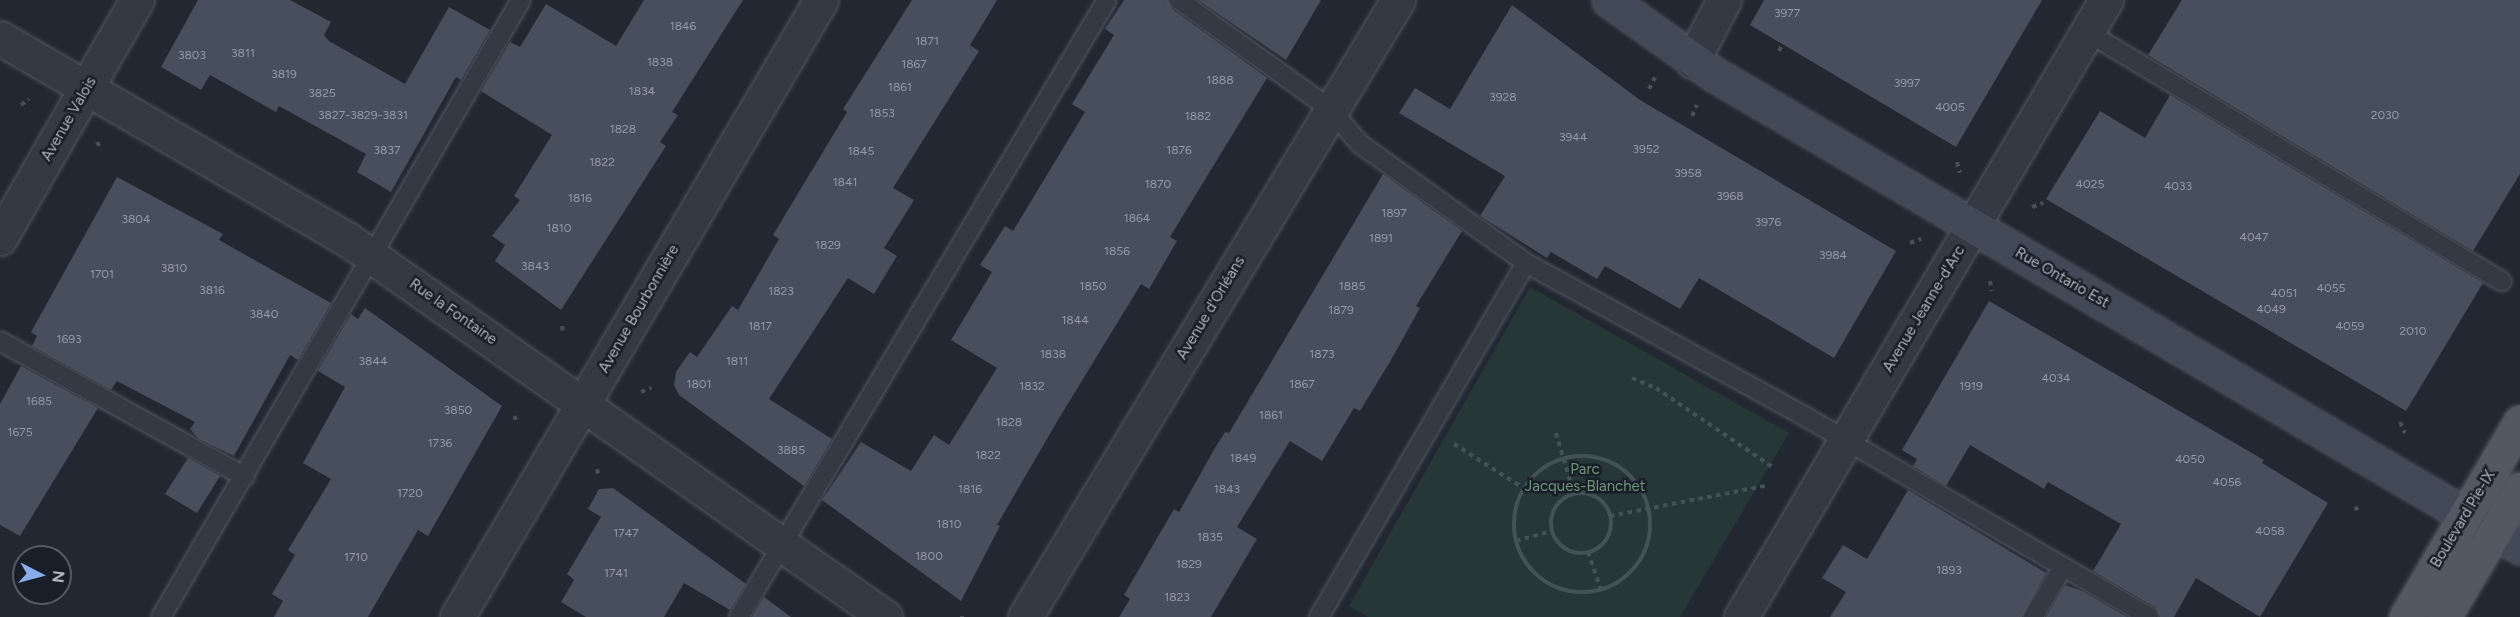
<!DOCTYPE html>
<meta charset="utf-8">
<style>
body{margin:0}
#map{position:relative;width:2520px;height:617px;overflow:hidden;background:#212832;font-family:Figtree,sans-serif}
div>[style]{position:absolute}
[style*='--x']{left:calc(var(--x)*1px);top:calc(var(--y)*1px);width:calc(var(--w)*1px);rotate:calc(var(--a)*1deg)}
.green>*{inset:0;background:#273737}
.building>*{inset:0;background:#474f5c}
.path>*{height:4px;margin-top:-2px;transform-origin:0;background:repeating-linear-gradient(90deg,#445255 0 4.5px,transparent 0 9px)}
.path>.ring{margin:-2px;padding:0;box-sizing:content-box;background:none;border:4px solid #445255;border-radius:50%}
.roads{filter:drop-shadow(0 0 2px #515761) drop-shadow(0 0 2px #515761)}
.lane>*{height:18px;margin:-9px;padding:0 9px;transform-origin:9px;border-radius:9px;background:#343a43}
.street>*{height:33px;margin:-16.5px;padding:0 16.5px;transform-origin:16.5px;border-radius:16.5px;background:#343a43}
.secondary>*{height:33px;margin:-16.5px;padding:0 16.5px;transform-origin:16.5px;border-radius:16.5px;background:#424956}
.primary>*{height:33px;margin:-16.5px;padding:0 16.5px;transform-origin:16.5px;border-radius:16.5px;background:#525963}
span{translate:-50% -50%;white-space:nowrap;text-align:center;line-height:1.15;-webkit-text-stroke:5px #191f28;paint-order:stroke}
.number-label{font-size:12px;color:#949ba7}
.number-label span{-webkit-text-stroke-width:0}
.street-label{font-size:15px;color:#aeb4c0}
.park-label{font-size:15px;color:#709379}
.north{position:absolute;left:12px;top:545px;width:60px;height:60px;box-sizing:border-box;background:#191f28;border:2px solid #555b65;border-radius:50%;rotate:96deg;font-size:16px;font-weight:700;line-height:24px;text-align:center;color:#aeb4c0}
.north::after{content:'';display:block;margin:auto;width:21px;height:27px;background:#89acea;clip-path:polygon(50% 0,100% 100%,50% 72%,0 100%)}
</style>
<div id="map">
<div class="green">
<i style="clip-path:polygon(1530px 287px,1789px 433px,1680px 617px,1368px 617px,1349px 606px)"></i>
</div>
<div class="building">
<i style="clip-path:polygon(198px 0,290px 0,331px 22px,324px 35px,329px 41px,405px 84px,449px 7px,490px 30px,461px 80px,456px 77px,391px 192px,357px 172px,366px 154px,279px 106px,276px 112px,210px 75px,201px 90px,161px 67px)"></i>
<i style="clip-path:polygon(644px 0,743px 0,672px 112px,678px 115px,660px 142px,666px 146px,561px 310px,495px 261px,505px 245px,492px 236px,520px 200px,514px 196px,552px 135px,481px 91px,510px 42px,520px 47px,546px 4px,616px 46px)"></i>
<i style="clip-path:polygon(912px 0,997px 0,970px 45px,979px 51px,893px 188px,914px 200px,884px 248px,897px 256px,874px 294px,848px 278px,769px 399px,832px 439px,804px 486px,679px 395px,674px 385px,676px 372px,690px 352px,697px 357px,732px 306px,738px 310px,779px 239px,773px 235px,847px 112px,843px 109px)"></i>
<i style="clip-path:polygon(1124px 0,1168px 0,1172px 9px,1267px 78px,1170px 237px,1177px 241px,1149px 289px,1141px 284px,1058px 420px,997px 525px,1000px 526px,961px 601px,822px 500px,861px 442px,911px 471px,934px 435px,949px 445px,997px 368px,951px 340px,992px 272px,980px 265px,1005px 226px,1013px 231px,1085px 112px,1072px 104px,1114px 35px,1105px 29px)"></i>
<i style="clip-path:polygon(1198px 0,1321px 0,1286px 60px)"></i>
<i style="clip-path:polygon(1764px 0,2042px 0,1956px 147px,1750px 25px)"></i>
<i style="clip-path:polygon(2182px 0,2520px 0,2520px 174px,2473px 251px,2148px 55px)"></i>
<i style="clip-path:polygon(1512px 5px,1640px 100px,1896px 251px,1834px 358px,1699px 278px,1680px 309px,1605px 266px,1597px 279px,1551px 252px,1547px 258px,1480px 216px,1505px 176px,1399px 113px,1415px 88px,1450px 109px)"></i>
<i style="clip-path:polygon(2170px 95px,2483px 283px,2406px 411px,2046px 199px,2100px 111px,2145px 138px)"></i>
<i style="clip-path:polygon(1383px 174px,1462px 231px,1416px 306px,1420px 308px,1391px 360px,1360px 411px,1354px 408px,1322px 461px,1290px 441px,1237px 527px,1257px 539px,1211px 617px,1119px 617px,1130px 599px,1124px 595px,1174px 509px,1179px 512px,1215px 448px,1225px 432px,1229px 433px)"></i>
<i style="clip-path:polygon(117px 177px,223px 234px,219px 240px,331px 303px,298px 360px,290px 355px,234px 456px,199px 439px,190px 429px,195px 422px,117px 381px,111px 390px,32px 346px,37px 336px,31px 332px)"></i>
<i style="clip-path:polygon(1989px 301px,2264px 460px,2262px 463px,2328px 503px,2260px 617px,2196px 578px,2174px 617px,2160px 617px,2155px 607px,2093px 571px,2121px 524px,2048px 482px,2044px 489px,1970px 445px,1946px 486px,1913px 466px,1917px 459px,1902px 450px)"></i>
<i style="clip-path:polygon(365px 308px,502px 406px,428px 536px,418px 530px,368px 617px,274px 617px,283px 601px,272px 594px,295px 555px,288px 550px,331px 479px,303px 463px,345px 387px,318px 371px,351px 314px,358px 319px)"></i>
<i style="clip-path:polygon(21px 366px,98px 408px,20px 536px,0 525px,0 404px)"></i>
<i style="clip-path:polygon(188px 458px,220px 476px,197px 513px,165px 494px)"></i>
<i style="clip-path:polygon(613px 488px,746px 584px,730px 610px,684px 583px,664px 617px,586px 617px,561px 602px,574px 580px,567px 574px,601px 517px,588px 509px,599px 489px)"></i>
<i style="clip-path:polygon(1908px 490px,2046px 573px,2022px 617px,1830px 617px,1846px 592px,1822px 578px,1843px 545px,1867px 559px)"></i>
<i style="clip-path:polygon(2065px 585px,2082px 591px,2127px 617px,2046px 617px)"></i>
<i style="clip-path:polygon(764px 597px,791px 617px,752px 617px)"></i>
</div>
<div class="path">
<i style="--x:1779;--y:51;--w:9;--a:-63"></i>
<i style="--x:1649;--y:89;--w:13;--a:-63"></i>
<i style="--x:21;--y:105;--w:10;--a:-37"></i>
<i style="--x:1692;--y:116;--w:12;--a:-66"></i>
<i style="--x:97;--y:142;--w:9;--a:58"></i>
<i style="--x:1957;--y:162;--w:11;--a:75"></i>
<i style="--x:2032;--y:207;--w:12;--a:-20"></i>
<i style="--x:1910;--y:243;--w:12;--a:-20"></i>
<i style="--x:1990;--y:281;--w:10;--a:79"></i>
<i style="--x:562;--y:326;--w:7;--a:82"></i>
<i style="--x:1632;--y:378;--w:26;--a:23"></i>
<i style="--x:1656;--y:388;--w:144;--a:34.2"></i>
<i style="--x:641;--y:392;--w:11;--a:-22"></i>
<i style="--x:513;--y:418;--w:8;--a:-7"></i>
<i style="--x:2400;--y:422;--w:12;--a:66"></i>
<i style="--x:1556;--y:433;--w:64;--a:73.6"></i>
<i style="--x:1454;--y:444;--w:84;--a:32.4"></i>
<i class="ring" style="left:1514px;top:456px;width:132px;height:132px"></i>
<i style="--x:597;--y:469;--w:8;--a:76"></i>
<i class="ring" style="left:1551px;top:493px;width:56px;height:56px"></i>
<i style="--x:2354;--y:509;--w:8;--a:-14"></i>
<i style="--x:1610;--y:516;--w:158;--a:-11"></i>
<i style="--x:1516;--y:541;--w:37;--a:-16"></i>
<i style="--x:1588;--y:552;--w:40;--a:71.1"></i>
<i style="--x:962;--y:617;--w:1;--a:-90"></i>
</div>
<div class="roads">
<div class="lane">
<i style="--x:1179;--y:0;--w:186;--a:35.8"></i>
<i style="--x:1330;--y:109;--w:46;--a:49.4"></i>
<i style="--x:1360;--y:144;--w:204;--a:35.6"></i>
<i style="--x:1526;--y:263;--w:320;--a:28.8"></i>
<i style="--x:1806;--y:417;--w:397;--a:30.2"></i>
<i style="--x:2087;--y:32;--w:484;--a:31"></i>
<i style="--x:0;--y:341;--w:280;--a:29"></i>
<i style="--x:161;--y:617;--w:714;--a:-59.74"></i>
<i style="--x:739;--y:617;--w:718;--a:-59.19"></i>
<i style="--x:1319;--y:617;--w:410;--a:-59.7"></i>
<i style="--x:2033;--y:617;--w:58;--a:-59"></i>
</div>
<div class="street">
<i style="--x:0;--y:38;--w:401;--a:30.1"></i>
<i style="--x:347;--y:239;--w:658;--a:35.09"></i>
<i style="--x:1692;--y:61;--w:69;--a:-62.3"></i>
<i style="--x:0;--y:238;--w:275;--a:-60.1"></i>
<i style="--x:457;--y:617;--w:716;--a:-59.46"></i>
<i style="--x:1025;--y:617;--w:721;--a:-58.85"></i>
<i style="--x:1741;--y:617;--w:717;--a:-59.39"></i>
</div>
<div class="secondary">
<i style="--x:1609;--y:0;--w:126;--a:35.3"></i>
<i style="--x:1712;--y:73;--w:937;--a:30.4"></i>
</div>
<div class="primary">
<i style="--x:2406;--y:617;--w:226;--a:-59.7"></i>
<i style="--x:2444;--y:617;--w:149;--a:-59.3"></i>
</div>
</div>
<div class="number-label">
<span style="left:1787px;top:14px">3977</span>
<span style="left:683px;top:27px">1846</span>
<span style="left:927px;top:42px">1871</span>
<span style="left:243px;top:54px">3811</span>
<span style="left:192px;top:56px">3803</span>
<span style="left:660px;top:63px">1838</span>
<span style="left:914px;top:65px">1867</span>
<span style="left:284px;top:75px">3819</span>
<span style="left:1220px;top:81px">1888</span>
<span style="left:1907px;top:84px">3997</span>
<span style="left:900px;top:88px">1861</span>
<span style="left:642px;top:92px">1834</span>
<span style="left:322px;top:94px">3825</span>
<span style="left:1503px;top:98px">3928</span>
<span style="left:1950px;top:108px">4005</span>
<span style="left:882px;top:114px">1853</span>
<span style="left:363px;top:116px">3827-3829-3831</span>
<span style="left:2385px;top:116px">2030</span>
<span style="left:1198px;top:117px">1882</span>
<span style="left:623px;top:130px">1828</span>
<span style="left:1573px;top:138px">3944</span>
<span style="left:1646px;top:150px">3952</span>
<span style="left:387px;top:151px">3837</span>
<span style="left:1179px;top:151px">1876</span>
<span style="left:861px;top:152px">1845</span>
<span style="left:602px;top:163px">1822</span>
<span style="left:1688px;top:174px">3958</span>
<span style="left:845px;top:183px">1841</span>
<span style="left:1158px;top:185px">1870</span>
<span style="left:2090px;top:185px">4025</span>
<span style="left:2178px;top:187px">4033</span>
<span style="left:1730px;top:197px">3968</span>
<span style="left:580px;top:199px">1816</span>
<span style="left:1394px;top:214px">1897</span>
<span style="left:1137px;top:219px">1864</span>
<span style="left:136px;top:220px">3804</span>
<span style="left:1768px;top:223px">3976</span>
<span style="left:559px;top:229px">1810</span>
<span style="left:2254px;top:238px">4047</span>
<span style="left:1381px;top:239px">1891</span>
<span style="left:828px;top:246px">1829</span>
<span style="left:1117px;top:252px">1856</span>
<span style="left:1833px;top:256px">3984</span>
<span style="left:535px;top:267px">3843</span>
<span style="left:174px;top:269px">3810</span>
<span style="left:102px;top:275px">1701</span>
<span style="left:1093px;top:287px">1850</span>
<span style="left:1352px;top:287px">1885</span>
<span style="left:2331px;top:289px">4055</span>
<span style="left:212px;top:291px">3816</span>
<span style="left:781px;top:292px">1823</span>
<span style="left:2284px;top:294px">4051</span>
<span style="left:2271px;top:310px">4049</span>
<span style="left:1341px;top:311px">1879</span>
<span style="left:264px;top:315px">3840</span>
<span style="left:1075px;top:321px">1844</span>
<span style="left:760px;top:327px">1817</span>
<span style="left:2350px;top:327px">4059</span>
<span style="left:2413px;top:332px">2010</span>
<span style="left:69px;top:340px">1693</span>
<span style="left:1053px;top:355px">1838</span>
<span style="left:1322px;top:355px">1873</span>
<span style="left:373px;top:362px">3844</span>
<span style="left:737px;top:362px">1811</span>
<span style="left:2056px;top:379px">4034</span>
<span style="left:699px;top:385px">1801</span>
<span style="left:1302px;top:385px">1867</span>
<span style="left:1032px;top:387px">1832</span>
<span style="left:1971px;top:387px">1919</span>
<span style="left:39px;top:402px">1685</span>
<span style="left:458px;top:411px">3850</span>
<span style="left:1271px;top:416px">1861</span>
<span style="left:1009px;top:423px">1828</span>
<span style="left:20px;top:433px">1675</span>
<span style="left:440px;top:444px">1736</span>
<span style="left:791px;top:451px">3885</span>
<span style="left:988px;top:456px">1822</span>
<span style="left:1243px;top:459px">1849</span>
<span style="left:2190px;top:460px">4050</span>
<span style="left:2227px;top:483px">4056</span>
<span style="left:970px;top:490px">1816</span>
<span style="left:1227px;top:490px">1843</span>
<span style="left:410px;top:494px">1720</span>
<span style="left:949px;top:525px">1810</span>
<span style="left:2270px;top:532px">4058</span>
<span style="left:626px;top:534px">1747</span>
<span style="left:1210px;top:538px">1835</span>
<span style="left:929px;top:557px">1800</span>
<span style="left:356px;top:558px">1710</span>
<span style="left:1189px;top:565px">1829</span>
<span style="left:1949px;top:571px">1893</span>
<span style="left:616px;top:574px">1741</span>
<span style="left:1177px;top:598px">1823</span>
</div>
<div class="street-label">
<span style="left:69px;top:119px;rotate:-60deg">Avenue Valois</span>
<span style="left:2062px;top:278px;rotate:30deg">Rue Ontario Est</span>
<span style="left:1211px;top:308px;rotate:-59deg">Avenue d'Orléans</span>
<span style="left:639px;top:309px;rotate:-60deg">Avenue Bourbonnière</span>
<span style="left:1924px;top:309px;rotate:-59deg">Avenue Jeanne-d'Arc</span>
<span style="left:453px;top:312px;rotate:35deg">Rue la Fontaine</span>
<span style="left:2463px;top:519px;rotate:-59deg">Boulevard Pie-IX</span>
</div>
<div class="park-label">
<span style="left:1585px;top:478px">Parc<br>Jacques-Blanchet</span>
</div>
<div class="north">N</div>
</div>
